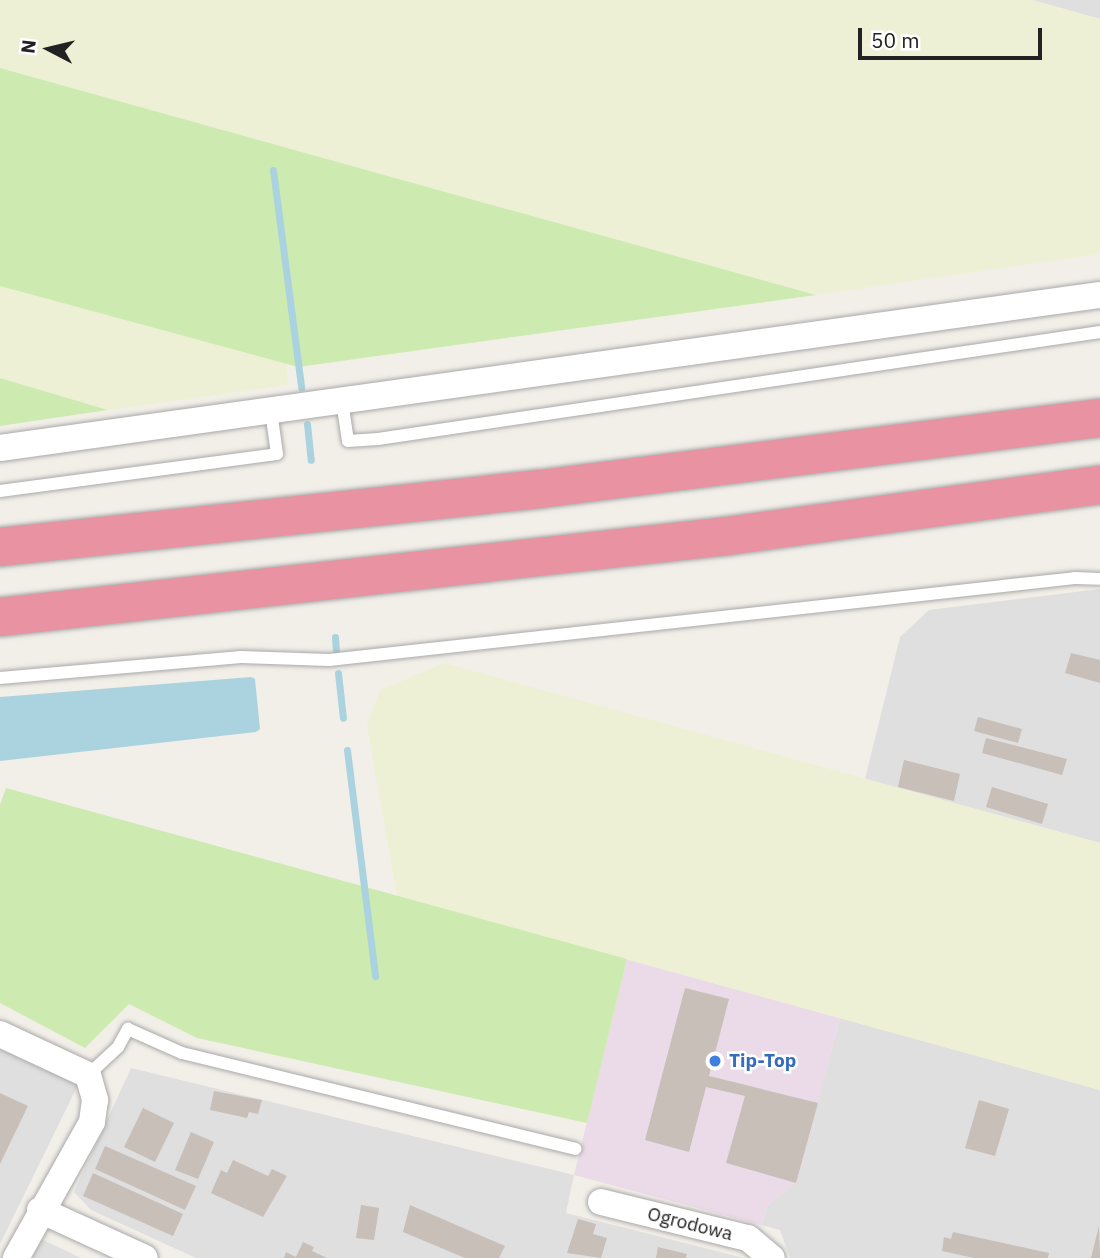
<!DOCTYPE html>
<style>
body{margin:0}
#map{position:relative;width:1100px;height:1258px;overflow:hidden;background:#f2efe9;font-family:"IBM Plex Sans",sans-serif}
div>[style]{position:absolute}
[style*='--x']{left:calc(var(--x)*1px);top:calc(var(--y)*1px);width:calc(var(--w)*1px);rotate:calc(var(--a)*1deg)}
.residential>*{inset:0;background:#e0dfdf}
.industrial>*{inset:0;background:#ebdbe8}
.farmland>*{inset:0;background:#eef0d5}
.grass>*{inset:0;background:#cdebb0}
.water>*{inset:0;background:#aad3df}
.stream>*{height:7px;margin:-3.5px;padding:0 3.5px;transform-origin:3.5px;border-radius:3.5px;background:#aad3df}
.building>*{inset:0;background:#c7bfb8}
.roads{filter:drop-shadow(0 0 2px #a9a9a9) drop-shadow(0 0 2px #a9a9a9)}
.lane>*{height:12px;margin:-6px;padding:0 6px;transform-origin:6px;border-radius:6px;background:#fff}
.street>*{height:26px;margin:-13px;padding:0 13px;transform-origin:13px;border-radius:13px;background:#fff}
.highway>*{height:38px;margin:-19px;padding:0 19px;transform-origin:19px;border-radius:19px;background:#e892a2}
.dots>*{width:19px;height:19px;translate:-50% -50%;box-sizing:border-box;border:4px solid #fff;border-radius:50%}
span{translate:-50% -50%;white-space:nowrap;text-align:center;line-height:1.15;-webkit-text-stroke:5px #fff;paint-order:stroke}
.shop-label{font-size:19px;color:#366cbe;font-weight:700}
.left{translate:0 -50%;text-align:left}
.street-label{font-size:19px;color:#222}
.north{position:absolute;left:14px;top:14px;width:70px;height:70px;-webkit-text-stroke:5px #fff;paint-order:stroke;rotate:277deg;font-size:19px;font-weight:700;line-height:28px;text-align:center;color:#222}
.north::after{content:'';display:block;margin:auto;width:24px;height:32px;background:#222;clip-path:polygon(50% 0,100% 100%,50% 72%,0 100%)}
.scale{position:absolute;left:858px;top:28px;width:184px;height:32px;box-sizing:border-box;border:4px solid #222;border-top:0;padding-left:9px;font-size:21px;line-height:24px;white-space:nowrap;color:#222;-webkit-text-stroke:5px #fff;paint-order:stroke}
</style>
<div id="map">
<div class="residential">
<i style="clip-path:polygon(1032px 0,1100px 0,1100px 19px)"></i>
<i style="clip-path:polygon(1100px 589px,1100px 843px,865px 779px,900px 637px,929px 610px)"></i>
<i style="clip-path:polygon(840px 1018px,1100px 1090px,1100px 1258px,790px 1258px,780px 1230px,761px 1225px,768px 1205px,796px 1182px)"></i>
<i style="clip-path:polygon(0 1049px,78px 1085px,0 1244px)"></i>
<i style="clip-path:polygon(131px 1068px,574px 1175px,566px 1213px,744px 1258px,196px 1258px,91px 1210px,74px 1192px)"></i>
<i style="clip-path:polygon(41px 1239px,81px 1258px,32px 1258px)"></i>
</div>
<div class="industrial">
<i style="clip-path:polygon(627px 959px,840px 1018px,796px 1183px,768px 1205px,761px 1225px,574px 1175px)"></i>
</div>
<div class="farmland">
<i style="clip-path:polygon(0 0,1032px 0,1100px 19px,1100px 254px,816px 295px,0 68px)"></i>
<i style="clip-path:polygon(0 286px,286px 363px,288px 385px,108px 410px,0 378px)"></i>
<i style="clip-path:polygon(444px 663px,1100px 843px,1100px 1090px,397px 896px,367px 726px,380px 690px)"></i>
</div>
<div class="grass">
<i style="clip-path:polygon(0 68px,816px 295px,298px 367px,0 286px)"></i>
<i style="clip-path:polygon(0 378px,108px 410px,0 426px)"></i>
<i style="clip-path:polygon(6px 788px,627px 959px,587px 1123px,197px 1038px,129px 1004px,85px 1048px,0 1003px,0 805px)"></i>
</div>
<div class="water">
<i style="clip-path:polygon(251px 677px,255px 679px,260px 729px,256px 732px,0 761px,0 697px)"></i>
</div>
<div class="stream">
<i style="--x:273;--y:170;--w:219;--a:82.6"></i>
<i style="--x:307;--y:424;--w:36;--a:84"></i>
<i style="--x:335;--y:637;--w:13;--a:86"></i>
<i style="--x:338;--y:673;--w:45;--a:83.7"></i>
<i style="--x:347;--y:750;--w:228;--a:82.9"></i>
</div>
<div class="building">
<i style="clip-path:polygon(1071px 653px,1100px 660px,1100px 683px,1065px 673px)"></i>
<i style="clip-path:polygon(978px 717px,1022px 729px,1018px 743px,974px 731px)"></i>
<i style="clip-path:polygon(986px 738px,1067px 759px,1062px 775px,982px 753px)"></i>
<i style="clip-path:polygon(904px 760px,960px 774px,954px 801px,898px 787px)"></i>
<i style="clip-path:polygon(992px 787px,1048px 804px,1042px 824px,986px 807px)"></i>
<i style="clip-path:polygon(685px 988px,729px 999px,709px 1076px,818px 1103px,796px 1183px,726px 1163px,745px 1096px,706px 1087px,689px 1152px,645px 1140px)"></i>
<i style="clip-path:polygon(214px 1091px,262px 1100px,258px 1114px,249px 1112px,247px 1118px,210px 1110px)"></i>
<i style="clip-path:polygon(0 1093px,28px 1106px,0 1164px)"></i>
<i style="clip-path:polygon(979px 1100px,1009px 1109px,995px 1156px,965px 1148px)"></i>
<i style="clip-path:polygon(143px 1108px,174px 1123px,155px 1162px,124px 1147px)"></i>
<i style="clip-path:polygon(191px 1132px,214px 1142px,198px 1179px,175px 1170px)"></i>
<i style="clip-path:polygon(105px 1146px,196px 1186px,185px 1210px,95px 1169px)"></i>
<i style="clip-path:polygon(233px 1160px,268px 1176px,272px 1169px,287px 1176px,263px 1217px,211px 1193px,221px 1170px,227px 1173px)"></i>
<i style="clip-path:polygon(93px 1173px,183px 1214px,173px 1236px,83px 1196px)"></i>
<i style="clip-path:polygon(361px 1205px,379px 1208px,374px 1240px,356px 1238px)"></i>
<i style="clip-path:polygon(410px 1205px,505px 1246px,499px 1258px,465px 1258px,403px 1232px)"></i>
<i style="clip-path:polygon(578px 1219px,596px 1224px,593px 1234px,607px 1238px,601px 1258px,567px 1253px)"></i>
<i style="clip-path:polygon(1099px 1226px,1100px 1258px,1091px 1258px)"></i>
<i style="clip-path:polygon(953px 1232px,1049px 1253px,1048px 1258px,974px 1258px,942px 1251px,944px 1237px,951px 1239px)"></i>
<i style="clip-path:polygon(303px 1242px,314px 1247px,312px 1251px,327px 1258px,284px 1258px,286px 1252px,296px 1257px)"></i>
<i style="clip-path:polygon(658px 1247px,687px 1254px,686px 1258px,656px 1258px)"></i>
</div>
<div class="roads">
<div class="lane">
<i style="--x:342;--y:401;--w:40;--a:81.5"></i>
<i style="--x:348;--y:441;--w:30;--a:-4"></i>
<i style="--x:378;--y:439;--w:730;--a:-8.43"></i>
<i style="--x:0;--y:491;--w:279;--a:-7.6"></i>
<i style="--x:277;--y:454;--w:43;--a:-97.9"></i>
<i style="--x:0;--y:678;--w:242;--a:-5"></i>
<i style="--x:241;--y:657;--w:88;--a:2"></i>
<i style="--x:329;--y:660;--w:750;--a:-6.27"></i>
<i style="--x:1075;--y:578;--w:25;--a:2"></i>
<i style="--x:88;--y:1075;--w:41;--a:-43"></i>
<i style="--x:118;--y:1047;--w:21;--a:-61"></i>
<i style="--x:128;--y:1029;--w:59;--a:24"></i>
<i style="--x:182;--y:1053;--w:405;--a:13.7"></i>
</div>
<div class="street">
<i style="--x:0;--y:448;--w:1111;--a:-7.92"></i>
<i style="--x:0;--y:1034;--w:97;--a:25"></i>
<i style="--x:88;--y:1075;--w:26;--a:74"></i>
<i style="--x:95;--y:1100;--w:22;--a:98"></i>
<i style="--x:92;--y:1122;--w:156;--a:119.2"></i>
<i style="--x:601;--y:1202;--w:151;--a:13.8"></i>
<i style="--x:748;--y:1238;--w:31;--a:40"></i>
<i style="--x:40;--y:1210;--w:115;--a:24.6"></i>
</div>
<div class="highway">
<i style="--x:0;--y:547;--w:543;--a:-6.13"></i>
<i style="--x:540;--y:489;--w:564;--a:-7.23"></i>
<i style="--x:0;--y:617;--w:731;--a:-6.36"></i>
<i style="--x:727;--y:536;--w:376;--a:-7.8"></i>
</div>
</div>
<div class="dots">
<i style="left:715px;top:1061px;background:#3f7fe0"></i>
</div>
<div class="shop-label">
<span class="left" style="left:729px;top:1061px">Tip-Top</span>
</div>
<div class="street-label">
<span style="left:690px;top:1224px;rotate:14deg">Ogrodowa</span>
</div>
<div class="north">N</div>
<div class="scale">50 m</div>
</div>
